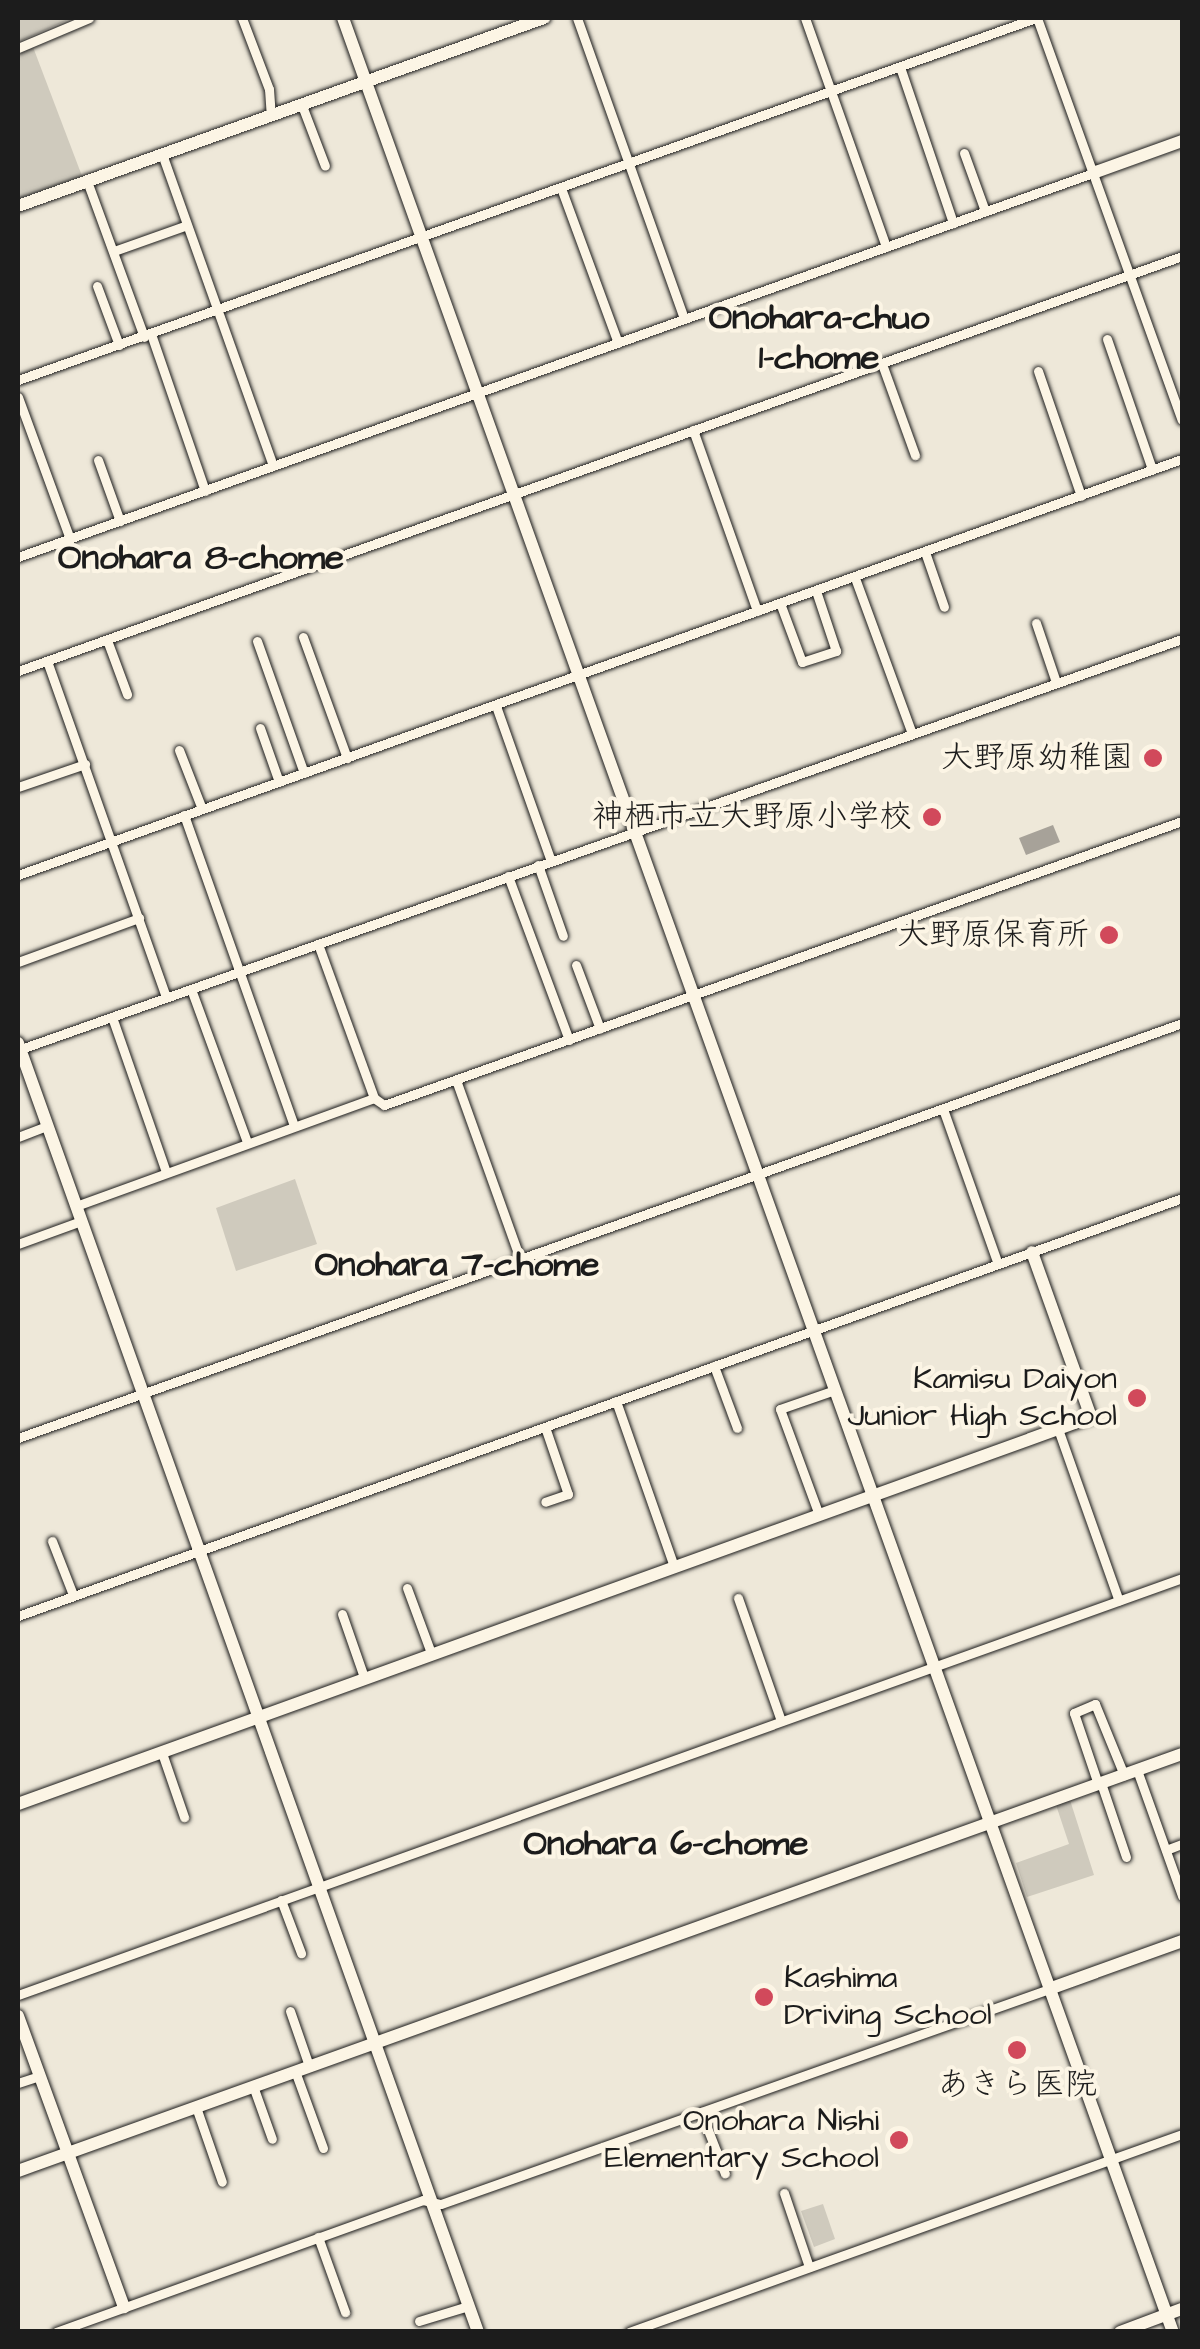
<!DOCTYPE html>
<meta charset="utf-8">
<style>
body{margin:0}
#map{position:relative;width:1200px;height:2349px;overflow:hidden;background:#eee8d9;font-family:"Architects Daughter","Klee One",sans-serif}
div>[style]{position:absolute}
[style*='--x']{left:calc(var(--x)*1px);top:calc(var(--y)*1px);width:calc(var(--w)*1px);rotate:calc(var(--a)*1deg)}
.green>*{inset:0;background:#cfcabd}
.water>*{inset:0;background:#a7a299}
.roads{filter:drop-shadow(0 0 2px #1c1c1c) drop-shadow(0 0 2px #1c1c1c)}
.street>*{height:9px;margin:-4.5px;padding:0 4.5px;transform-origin:4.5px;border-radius:4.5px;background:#fcf5e5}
.secondary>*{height:12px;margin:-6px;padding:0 6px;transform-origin:6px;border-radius:6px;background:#fcf5e5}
.dots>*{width:28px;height:28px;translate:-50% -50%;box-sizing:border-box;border:5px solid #fcf5e5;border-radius:50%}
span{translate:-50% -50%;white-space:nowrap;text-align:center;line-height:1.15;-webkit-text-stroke:8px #fcf5e5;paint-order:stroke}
.poi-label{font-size:32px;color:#1c1c1c}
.right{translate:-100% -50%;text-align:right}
.left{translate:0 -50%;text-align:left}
.neighbourhood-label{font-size:35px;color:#1c1c1c;font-weight:700}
.frame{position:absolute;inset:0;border:20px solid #1c1c1c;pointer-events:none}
</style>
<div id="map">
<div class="green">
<i style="clip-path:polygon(18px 18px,72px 18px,18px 42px)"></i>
<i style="clip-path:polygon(33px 47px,82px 176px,18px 199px,18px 55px)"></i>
<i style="clip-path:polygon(295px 1179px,317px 1244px,236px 1271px,216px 1208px)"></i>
<i style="clip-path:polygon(1070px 1800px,1094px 1875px,1027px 1897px,1016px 1863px,1069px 1844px,1056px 1805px)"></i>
<i style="clip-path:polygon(823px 2204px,835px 2239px,814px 2247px,801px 2211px)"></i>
</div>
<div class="water">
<i style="clip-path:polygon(1053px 825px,1060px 842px,1026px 855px,1019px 838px)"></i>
</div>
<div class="roads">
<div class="street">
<i style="--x:242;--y:18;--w:76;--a:69.2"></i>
<i style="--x:269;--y:89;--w:26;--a:86"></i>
<i style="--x:577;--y:18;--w:319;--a:70.4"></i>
<i style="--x:805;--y:18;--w:243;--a:70.5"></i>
<i style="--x:1037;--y:18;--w:427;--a:70.2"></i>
<i style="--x:18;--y:48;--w:77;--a:-22.9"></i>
<i style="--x:900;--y:67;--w:165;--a:71.2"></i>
<i style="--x:301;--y:103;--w:67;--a:69.1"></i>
<i style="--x:964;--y:153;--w:62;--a:70.1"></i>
<i style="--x:162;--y:154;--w:331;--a:70.4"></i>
<i style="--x:87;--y:181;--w:166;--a:69.9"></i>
<i style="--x:561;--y:188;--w:165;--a:69.8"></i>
<i style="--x:114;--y:251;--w:77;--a:-19.6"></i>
<i style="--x:97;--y:286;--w:63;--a:69.6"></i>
<i style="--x:151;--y:334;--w:166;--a:71"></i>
<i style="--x:1107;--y:339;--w:138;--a:70.9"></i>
<i style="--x:882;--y:364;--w:97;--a:70.1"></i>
<i style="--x:1038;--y:371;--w:132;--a:71"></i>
<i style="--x:18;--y:380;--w:1080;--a:-19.58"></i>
<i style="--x:18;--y:397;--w:151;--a:69.9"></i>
<i style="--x:693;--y:430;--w:192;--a:70.5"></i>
<i style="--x:98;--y:460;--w:65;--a:70.2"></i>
<i style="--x:925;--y:552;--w:58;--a:70.9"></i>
<i style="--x:18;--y:557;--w:1142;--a:-19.66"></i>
<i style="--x:855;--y:578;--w:163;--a:69.9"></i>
<i style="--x:780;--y:603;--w:63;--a:69.6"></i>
<i style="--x:802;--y:662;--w:36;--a:-18"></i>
<i style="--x:836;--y:651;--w:63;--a:-108.4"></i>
<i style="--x:1036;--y:623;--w:62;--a:71.3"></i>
<i style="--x:303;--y:637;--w:129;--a:70"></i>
<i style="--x:107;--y:640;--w:58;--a:69.7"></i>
<i style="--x:257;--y:641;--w:140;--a:70.4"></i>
<i style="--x:47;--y:661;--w:356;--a:70.5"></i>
<i style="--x:18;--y:671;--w:1236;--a:-19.62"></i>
<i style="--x:496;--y:706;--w:164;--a:70.5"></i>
<i style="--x:260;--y:728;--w:57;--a:70.6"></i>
<i style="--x:179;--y:750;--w:63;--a:68.7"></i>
<i style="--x:18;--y:787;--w:71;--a:-18.9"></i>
<i style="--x:184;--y:815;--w:329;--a:70.5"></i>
<i style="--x:538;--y:865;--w:75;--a:70.6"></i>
<i style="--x:18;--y:875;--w:1236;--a:-19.67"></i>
<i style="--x:508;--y:876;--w:175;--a:69.6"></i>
<i style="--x:318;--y:944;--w:164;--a:70"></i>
<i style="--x:18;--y:962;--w:129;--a:-20"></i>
<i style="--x:576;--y:965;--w:68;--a:69.4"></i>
<i style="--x:191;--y:989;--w:163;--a:69.9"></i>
<i style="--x:112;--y:1017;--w:164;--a:70.8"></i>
<i style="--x:18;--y:1050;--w:1234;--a:-19.45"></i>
<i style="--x:456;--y:1080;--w:190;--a:70.3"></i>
<i style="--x:943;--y:1109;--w:164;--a:70.5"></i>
<i style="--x:18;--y:1137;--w:31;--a:-21"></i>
<i style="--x:76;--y:1206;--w:317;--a:-19.9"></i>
<i style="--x:374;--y:1098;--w:12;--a:35"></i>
<i style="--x:384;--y:1105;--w:847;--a:-19.59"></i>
<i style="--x:18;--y:1244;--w:67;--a:-20.1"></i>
<i style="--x:714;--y:1366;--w:66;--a:69.6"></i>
<i style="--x:616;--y:1401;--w:176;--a:70.7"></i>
<i style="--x:545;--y:1427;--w:71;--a:71.1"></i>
<i style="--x:568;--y:1494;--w:24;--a:161"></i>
<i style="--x:1058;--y:1429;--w:182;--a:70.5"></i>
<i style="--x:18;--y:1438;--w:1236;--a:-19.62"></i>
<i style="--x:819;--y:1515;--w:113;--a:-110.2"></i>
<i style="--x:780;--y:1409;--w:58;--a:-19.1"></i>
<i style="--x:52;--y:1541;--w:58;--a:68.7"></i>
<i style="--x:407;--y:1588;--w:69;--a:69.7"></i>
<i style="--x:738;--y:1598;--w:130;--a:70.7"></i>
<i style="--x:342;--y:1614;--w:67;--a:70.8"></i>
<i style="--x:18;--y:1616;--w:1237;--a:-19.75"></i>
<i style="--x:162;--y:1753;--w:68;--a:71"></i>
<i style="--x:1137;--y:1770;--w:134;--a:70.3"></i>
<i style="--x:1101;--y:1783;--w:78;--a:71.3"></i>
<i style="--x:1098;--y:1784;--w:75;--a:-108.7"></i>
<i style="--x:1074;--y:1713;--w:23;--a:-23"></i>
<i style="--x:1095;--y:1704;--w:77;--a:67.8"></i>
<i style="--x:1166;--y:1850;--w:17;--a:-21"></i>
<i style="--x:281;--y:1900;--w:57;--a:69.3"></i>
<i style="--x:18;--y:1995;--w:1236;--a:-19.71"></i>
<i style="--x:290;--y:2011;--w:58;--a:70.9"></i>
<i style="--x:295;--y:2071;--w:82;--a:70"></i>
<i style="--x:18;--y:2083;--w:22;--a:-18"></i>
<i style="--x:253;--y:2086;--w:56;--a:70.3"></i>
<i style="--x:196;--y:2107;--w:79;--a:70.9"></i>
<i style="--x:701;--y:2112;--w:66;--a:68.8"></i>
<i style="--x:784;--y:2193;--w:78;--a:71.3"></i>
<i style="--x:318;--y:2237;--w:80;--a:70.2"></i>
<i style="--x:419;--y:2321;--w:51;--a:-17"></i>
<i style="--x:56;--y:2332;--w:390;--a:-19.8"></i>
<i style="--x:423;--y:2200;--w:18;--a:13"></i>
<i style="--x:441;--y:2204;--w:645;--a:-19.47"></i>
<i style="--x:629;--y:2332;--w:587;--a:-19.7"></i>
</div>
<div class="secondary">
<i style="--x:343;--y:18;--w:2458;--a:70.27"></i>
<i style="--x:1093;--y:173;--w:95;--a:-19.8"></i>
<i style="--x:18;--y:206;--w:559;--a:-19.67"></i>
<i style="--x:18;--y:1043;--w:1369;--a:70.36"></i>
<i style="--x:18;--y:1804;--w:1141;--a:-19.83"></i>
<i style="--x:1091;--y:1417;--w:175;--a:-109.7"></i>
<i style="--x:1049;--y:1989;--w:141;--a:-19.8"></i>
<i style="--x:18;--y:2016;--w:310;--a:70"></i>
<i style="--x:18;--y:2171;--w:1236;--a:-19.71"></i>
<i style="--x:1120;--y:2332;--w:66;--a:-20.4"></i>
</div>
</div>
<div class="dots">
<i style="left:1153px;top:758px;background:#d1495b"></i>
<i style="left:932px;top:817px;background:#d1495b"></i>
<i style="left:1109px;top:935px;background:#d1495b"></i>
<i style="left:1137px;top:1398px;background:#d1495b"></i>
<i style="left:764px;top:1997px;background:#d1495b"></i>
<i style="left:1017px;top:2050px;background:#d1495b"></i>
<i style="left:899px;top:2140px;background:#d1495b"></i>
</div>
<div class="poi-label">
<span class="right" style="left:1133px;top:758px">大野原幼稚園</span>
<span class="right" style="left:912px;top:817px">神栖市立大野原小学校</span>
<span class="right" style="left:1089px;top:935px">大野原保育所</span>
<span class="right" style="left:1117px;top:1398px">Kamisu Daiyon<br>Junior High School</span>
<span class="left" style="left:784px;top:1997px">Kashima<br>Driving School</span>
<span style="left:1017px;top:2085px">あきら医院</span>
<span class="right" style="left:879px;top:2140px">Onohara Nishi<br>Elementary School</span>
</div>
<div class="neighbourhood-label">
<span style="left:819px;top:338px">Onohara-chuo<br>1-chome</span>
<span style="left:201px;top:558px">Onohara 8-chome</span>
<span style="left:457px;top:1265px">Onohara 7-chome</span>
<span style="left:666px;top:1844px">Onohara 6-chome</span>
</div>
<div class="frame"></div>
</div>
